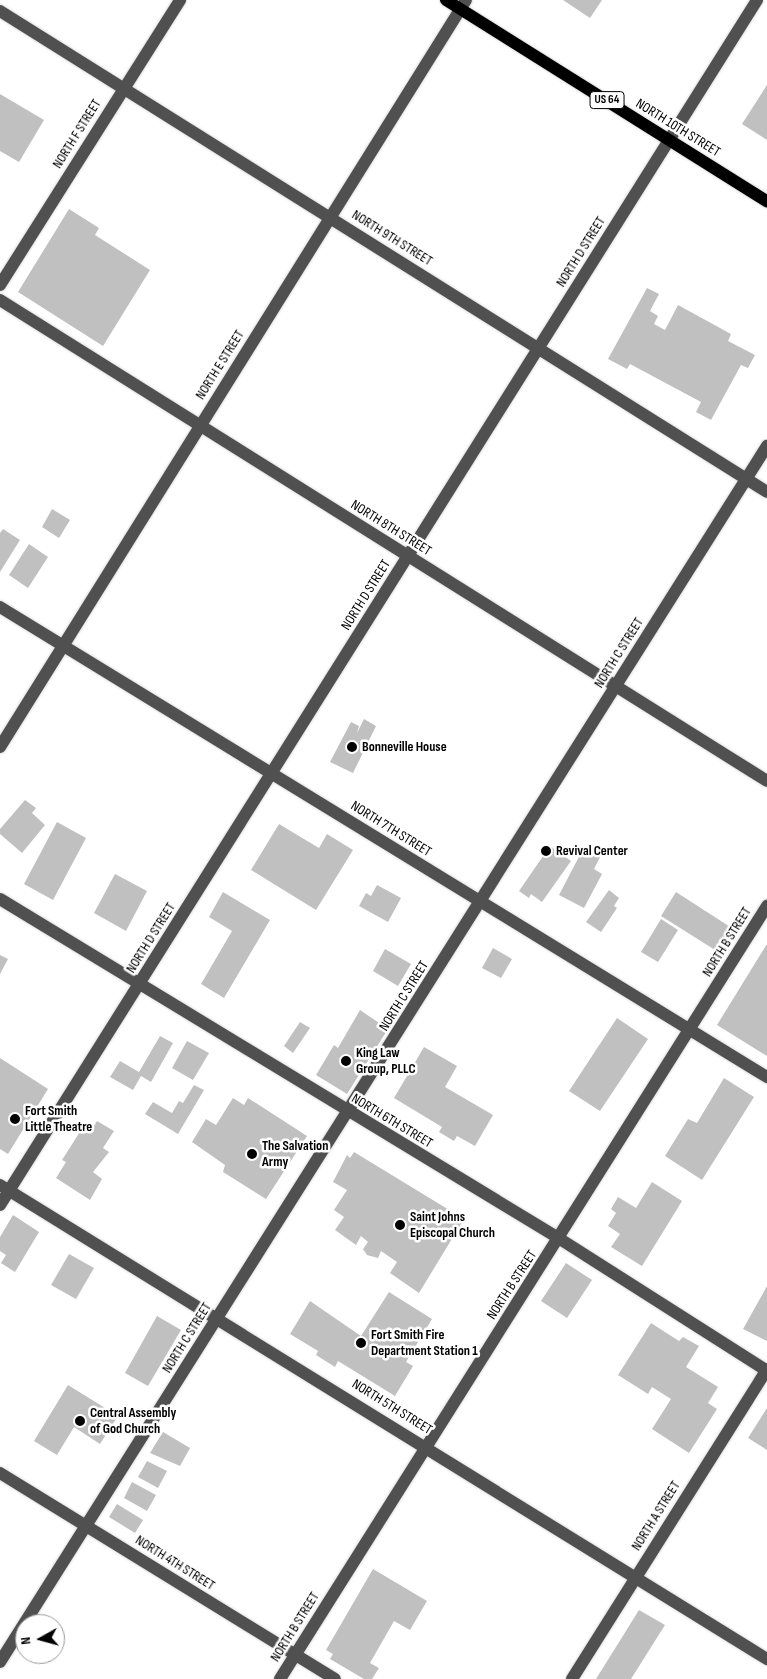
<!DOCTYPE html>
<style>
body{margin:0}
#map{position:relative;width:767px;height:1679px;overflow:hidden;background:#fff;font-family:"Sofia Sans Condensed",sans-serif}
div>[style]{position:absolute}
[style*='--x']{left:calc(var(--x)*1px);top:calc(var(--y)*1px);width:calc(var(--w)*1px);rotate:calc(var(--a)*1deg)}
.building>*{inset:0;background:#c0c0c0}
.roads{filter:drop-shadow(0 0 1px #dbdbdb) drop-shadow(0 0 1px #dbdbdb)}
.minor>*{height:12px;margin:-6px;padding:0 6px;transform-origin:6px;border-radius:6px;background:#505050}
.major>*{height:12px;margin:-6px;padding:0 6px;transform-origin:6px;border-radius:6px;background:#000}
.dots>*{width:14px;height:14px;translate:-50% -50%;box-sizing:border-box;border:2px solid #fff;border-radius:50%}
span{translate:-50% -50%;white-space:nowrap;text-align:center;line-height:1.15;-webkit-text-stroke:5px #fff;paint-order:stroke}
.shield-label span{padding:1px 4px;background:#fff;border:1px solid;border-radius:4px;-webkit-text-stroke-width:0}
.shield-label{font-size:12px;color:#000;font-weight:700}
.street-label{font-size:14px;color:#000}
.poi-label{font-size:14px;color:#000;font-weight:700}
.left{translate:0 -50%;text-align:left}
.north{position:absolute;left:15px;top:1614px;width:50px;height:50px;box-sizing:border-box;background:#fff;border:1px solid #999;border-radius:50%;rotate:263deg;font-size:14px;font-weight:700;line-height:20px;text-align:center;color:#000}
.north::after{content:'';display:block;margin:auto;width:18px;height:22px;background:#000;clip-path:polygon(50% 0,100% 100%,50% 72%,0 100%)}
</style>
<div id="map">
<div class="building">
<i style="clip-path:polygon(563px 0,602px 0,590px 18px)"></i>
<i style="clip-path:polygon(767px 85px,767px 140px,742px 124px)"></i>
<i style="clip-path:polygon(0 94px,44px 120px,19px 162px,0 151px)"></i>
<i style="clip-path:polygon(69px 209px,99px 228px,95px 235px,150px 270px,103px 346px,18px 292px)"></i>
<i style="clip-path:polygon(647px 288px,659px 294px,650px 311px,658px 316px,654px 324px,665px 330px,678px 305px,731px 334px,728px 341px,755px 355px,748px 368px,741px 365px,711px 420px,696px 412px,701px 402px,630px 364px,627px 369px,608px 359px)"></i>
<i style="clip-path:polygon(52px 509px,70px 520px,59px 538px,42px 527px)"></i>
<i style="clip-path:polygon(3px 529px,20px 540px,0 572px,0 533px)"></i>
<i style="clip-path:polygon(29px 544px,48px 557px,28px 588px,9px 575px)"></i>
<i style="clip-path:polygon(364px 719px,376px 726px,353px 773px,330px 762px,351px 722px,359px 726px,357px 733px)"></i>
<i style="clip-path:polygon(25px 800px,36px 808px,32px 813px,45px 825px,22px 853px,0 834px,0 829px)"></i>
<i style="clip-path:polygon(57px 822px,86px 838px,53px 900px,24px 884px)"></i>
<i style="clip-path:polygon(279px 824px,319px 848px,327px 834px,353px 850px,316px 910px,251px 870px)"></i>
<i style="clip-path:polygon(550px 846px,571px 861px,542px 902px,531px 894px,529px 898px,519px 891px)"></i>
<i style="clip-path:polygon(583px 849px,600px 857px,594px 869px,602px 874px,584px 908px,559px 895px)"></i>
<i style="clip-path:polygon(115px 874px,147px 891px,126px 931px,94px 913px)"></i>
<i style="clip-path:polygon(377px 885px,401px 898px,388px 922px,359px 906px,366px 893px,371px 896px)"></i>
<i style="clip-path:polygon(609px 890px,619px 898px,614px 906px,617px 908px,601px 932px,586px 922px)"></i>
<i style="clip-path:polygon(223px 892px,270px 920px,224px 998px,201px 984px,232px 931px,209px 917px)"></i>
<i style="clip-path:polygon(676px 892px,738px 932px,723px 955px,661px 916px)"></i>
<i style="clip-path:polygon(661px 919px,678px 930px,658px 962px,641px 952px)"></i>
<i style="clip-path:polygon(767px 944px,767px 1056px,717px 1025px)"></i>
<i style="clip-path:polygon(493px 948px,512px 959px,501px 978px,482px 968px)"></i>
<i style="clip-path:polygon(385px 949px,411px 964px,398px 986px,373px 971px)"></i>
<i style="clip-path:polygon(0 955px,8px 959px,0 974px)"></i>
<i style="clip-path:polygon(360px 1010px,388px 1029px,347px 1094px,316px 1075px,334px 1045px,338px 1048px)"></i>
<i style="clip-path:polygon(617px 1018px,648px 1039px,600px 1111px,569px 1091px)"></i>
<i style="clip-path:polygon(300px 1022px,310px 1028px,293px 1053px,284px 1046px)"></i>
<i style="clip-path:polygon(160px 1036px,173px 1043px,151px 1082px,141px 1076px,133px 1090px,110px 1077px,120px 1061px,139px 1072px)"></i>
<i style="clip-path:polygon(187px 1041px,209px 1053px,193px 1080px,172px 1068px)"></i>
<i style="clip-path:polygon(424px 1047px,457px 1066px,445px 1087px,493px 1115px,475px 1146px,457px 1136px,454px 1141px,439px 1132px,442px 1127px,394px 1098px)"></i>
<i style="clip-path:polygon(0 1058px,48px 1089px,8px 1154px,0 1149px)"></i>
<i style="clip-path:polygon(724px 1078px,754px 1097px,702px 1180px,665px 1156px,688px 1119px,697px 1123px)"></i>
<i style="clip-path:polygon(194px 1085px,204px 1090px,178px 1134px,145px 1114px,153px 1102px,172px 1113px,179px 1101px,183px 1103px)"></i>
<i style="clip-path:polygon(233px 1098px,244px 1105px,248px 1098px,307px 1136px,266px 1199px,223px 1172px,225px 1165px,192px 1142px,206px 1119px,216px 1125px)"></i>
<i style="clip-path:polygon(97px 1121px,114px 1131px,103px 1148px,109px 1152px,93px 1172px,102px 1179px,90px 1200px,56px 1178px,66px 1162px,62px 1160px,83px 1127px,90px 1133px)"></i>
<i style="clip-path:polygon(354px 1152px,464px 1219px,419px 1293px,390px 1273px,397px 1262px,381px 1251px,378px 1258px,367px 1255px,363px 1249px,368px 1242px,361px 1236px,356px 1245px,335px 1230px,344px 1217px,334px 1210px,347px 1190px,333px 1182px,347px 1155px,350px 1158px)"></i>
<i style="clip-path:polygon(652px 1182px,682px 1201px,642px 1266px,611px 1247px,620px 1234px,608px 1226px,616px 1213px,611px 1209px,618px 1197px,636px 1208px)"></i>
<i style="clip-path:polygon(13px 1215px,39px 1232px,15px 1272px,1px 1263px,6px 1255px,0 1251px,0 1237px)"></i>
<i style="clip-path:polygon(69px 1254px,94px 1268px,76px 1299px,51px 1285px)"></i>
<i style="clip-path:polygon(566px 1263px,592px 1280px,567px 1318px,541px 1301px)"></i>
<i style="clip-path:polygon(767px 1286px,767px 1341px,743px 1329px)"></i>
<i style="clip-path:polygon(389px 1292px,432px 1319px,406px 1362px,413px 1366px,395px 1396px,338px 1361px,335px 1367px,316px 1355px,318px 1351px,290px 1334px,310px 1301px,361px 1336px)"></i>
<i style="clip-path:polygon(157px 1316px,181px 1330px,148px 1386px,125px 1373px)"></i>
<i style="clip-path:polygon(651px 1323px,679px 1341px,683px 1337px,699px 1346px,686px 1367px,718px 1387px,708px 1403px,717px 1409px,689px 1453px,652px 1429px,671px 1399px,652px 1387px,648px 1394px,618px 1375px)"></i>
<i style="clip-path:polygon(68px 1385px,118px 1416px,100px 1444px,74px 1427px,57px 1455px,34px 1441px)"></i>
<i style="clip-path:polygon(767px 1408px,767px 1450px,748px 1438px)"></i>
<i style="clip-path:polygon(163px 1432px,190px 1448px,180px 1466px,150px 1453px)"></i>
<i style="clip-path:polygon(147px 1461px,167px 1471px,158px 1488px,138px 1477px)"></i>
<i style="clip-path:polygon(132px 1482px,156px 1495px,147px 1511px,124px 1498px)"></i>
<i style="clip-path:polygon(117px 1504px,143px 1520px,135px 1533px,109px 1517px)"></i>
<i style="clip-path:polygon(373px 1569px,427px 1601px,410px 1630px,394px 1621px,370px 1663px,379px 1668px,372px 1679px,364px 1679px,330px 1659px,333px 1654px,326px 1650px)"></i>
<i style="clip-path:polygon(639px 1610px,665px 1625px,631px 1679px,596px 1679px)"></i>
</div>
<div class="roads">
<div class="minor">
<i style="--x:0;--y:11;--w:905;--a:32.09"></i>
<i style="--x:0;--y:285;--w:337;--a:-57.7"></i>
<i style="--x:0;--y:300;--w:905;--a:32.09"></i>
<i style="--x:0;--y:607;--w:900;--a:31.5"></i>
<i style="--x:0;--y:747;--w:880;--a:-58.04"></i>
<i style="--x:0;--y:899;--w:655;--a:31.26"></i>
<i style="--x:560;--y:1239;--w:246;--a:32.5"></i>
<i style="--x:0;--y:1185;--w:902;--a:31.72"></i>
<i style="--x:0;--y:1205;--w:1423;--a:-57.86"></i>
<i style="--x:0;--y:1473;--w:393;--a:31.6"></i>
<i style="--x:0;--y:1662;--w:1438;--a:-57.76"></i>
<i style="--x:280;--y:1679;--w:914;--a:-57.79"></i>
<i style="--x:572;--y:1679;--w:366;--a:-57.8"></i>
</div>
<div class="major">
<i style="--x:446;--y:0;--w:379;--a:32.1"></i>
</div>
</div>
<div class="dots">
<i style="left:352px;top:747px;background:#000"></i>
<i style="left:546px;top:851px;background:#000"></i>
<i style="left:346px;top:1061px;background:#000"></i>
<i style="left:15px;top:1119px;background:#000"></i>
<i style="left:252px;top:1154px;background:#000"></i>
<i style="left:400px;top:1225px;background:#000"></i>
<i style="left:361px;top:1343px;background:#000"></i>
<i style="left:80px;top:1421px;background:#000"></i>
</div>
<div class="shield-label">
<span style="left:607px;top:100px">US 64</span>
</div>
<div class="street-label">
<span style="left:678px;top:128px;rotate:32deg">NORTH 10TH STREET</span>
<span style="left:77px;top:134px;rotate:-58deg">NORTH F STREET</span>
<span style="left:392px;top:238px;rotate:32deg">NORTH 9TH STREET</span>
<span style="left:581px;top:252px;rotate:-58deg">NORTH D STREET</span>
<span style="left:220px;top:365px;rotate:-58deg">NORTH E STREET</span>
<span style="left:391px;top:528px;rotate:32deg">NORTH 8TH STREET</span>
<span style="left:366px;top:595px;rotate:-58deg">NORTH D STREET</span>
<span style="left:619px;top:653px;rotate:-58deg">NORTH C STREET</span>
<span style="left:391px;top:829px;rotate:32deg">NORTH 7TH STREET</span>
<span style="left:151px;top:938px;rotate:-58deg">NORTH D STREET</span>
<span style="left:727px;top:942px;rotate:-58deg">NORTH B STREET</span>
<span style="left:404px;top:996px;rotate:-58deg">NORTH C STREET</span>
<span style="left:392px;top:1121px;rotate:31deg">NORTH 6TH STREET</span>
<span style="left:512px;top:1285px;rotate:-57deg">NORTH B STREET</span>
<span style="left:187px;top:1338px;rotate:-58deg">NORTH C STREET</span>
<span style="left:392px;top:1407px;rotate:32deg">NORTH 5TH STREET</span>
<span style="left:656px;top:1516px;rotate:-58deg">NORTH A STREET</span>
<span style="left:175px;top:1563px;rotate:32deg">NORTH 4TH STREET</span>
<span style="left:295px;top:1627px;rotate:-58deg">NORTH B STREET</span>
</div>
<div class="poi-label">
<span class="left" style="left:362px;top:747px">Bonneville House</span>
<span class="left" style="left:556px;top:851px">Revival Center</span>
<span class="left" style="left:356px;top:1061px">King Law<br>Group, PLLC</span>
<span class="left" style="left:25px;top:1119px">Fort Smith<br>Little Theatre</span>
<span class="left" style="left:262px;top:1154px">The Salvation<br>Army</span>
<span class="left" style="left:410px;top:1225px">Saint Johns<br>Episcopal Church</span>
<span class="left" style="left:371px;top:1343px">Fort Smith Fire<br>Department Station 1</span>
<span class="left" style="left:90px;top:1421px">Central Assembly<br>of God Church</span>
</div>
<div class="north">N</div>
</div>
